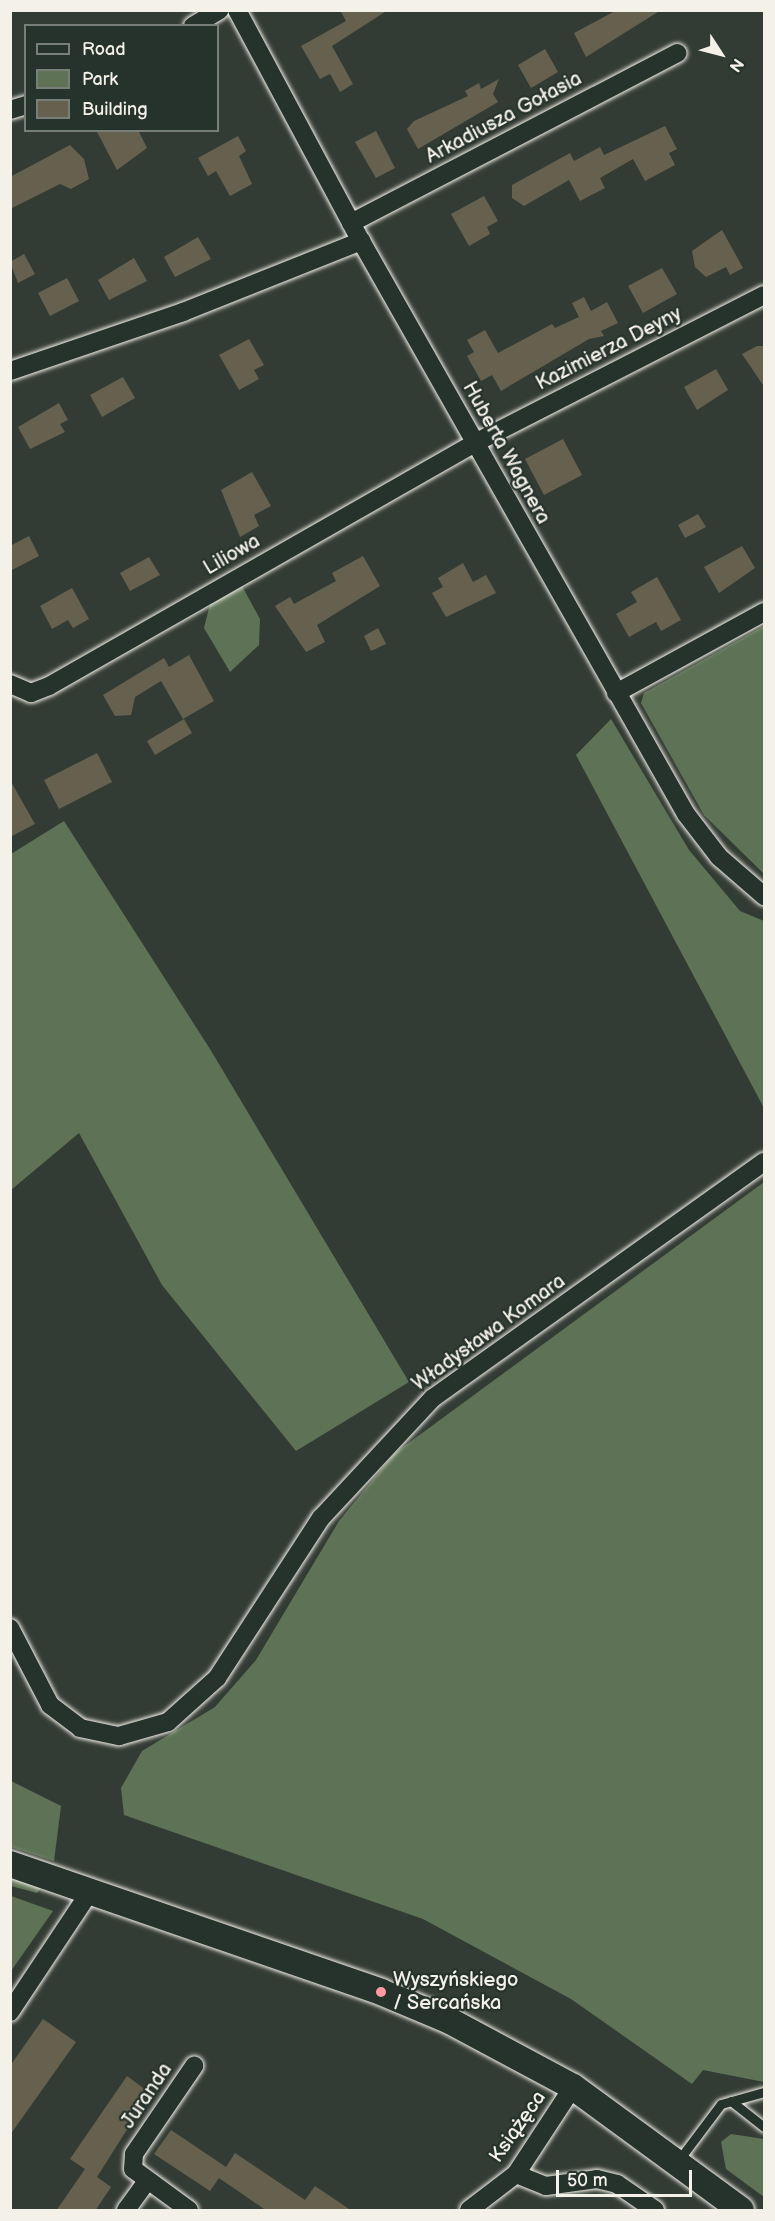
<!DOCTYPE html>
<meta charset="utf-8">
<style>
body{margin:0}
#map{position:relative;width:775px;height:2221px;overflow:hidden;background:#333c34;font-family:"Balsamiq Sans",sans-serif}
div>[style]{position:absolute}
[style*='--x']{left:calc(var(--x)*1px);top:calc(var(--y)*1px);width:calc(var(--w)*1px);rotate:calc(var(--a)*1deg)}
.green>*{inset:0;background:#5e7356}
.building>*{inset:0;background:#66614f}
.roads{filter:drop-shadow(0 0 2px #f4f1e8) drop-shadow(0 0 2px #f4f1e8)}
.lane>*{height:9px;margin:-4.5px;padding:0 4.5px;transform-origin:4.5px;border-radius:4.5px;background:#26332d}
.street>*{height:18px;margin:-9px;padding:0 9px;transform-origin:9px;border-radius:9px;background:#26332d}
.secondary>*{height:26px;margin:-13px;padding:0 13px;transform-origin:13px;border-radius:13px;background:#26332d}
.dots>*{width:16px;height:16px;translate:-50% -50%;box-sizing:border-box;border:3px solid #26332d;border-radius:50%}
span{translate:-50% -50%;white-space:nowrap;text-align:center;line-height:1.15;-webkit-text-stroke:4.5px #26332d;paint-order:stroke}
.street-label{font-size:20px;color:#f4f1e8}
.poi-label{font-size:20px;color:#f4f1e8}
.left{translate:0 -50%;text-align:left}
.frame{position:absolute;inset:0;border:12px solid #f4f1e8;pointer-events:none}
.legend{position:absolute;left:24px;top:24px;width:195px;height:108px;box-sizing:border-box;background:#26332d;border:2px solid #787f78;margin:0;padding:8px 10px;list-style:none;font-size:18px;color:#f4f1e8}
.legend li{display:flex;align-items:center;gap:12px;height:30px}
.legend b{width:30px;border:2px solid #787f78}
.north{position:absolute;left:691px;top:24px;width:60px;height:60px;-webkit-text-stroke:4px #26332d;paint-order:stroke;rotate:126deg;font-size:16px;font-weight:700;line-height:24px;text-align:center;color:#f4f1e8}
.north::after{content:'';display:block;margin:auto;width:21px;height:27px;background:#f4f1e8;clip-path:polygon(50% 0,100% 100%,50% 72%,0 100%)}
.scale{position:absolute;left:556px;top:2170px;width:136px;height:27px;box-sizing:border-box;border:3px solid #f4f1e8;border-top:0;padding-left:8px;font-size:18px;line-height:21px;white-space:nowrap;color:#f4f1e8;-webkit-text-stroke:4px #26332d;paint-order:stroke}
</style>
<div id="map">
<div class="green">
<i style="clip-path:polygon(242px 586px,260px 619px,259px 645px,230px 672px,204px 628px,210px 604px)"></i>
<i style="clip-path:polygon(764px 626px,764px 874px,704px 815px,641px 703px,644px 693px)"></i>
<i style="clip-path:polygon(611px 719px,689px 850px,740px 911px,764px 921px,764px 1108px,576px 755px)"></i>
<i style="clip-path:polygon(64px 821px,210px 1049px,409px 1382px,296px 1451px,162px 1285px,79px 1133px,11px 1190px,11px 854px)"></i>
<i style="clip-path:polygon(764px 1182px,764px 2082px,703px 2070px,692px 2084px,571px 1999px,423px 1919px,124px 1815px,121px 1788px,142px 1751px,215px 1707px,256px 1660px,339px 1521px,395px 1453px)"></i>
<i style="clip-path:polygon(11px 1781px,61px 1806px,54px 1861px,11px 1847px)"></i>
<i style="clip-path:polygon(10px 1876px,43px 1885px,37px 1893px,11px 1886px)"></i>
<i style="clip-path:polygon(11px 1896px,53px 1911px,11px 1971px,10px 1896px)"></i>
<i style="clip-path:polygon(731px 2134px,764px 2139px,764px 2197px,726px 2169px,721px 2142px)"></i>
</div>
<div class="building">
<i style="clip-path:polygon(340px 10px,388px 10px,332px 46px,353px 84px,340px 92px,330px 74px,320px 79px,301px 46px,346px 21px)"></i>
<i style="clip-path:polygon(617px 10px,661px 10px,586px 57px,574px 33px)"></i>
<i style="clip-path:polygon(545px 49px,558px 72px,531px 88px,518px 65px)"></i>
<i style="clip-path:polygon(499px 79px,493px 94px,498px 102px,418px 149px,407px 129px,414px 121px,468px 96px,465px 91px,479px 83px,481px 89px)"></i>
<i style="clip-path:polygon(665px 126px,677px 149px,669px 153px,675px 165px,645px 181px,633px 159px,600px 178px,605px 188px,580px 201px,569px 180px,524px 206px,512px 198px,512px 185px,570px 153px,574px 161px,600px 147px,604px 155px)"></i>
<i style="clip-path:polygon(96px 130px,138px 130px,147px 148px,117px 170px)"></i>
<i style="clip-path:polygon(376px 131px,395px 168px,376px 178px,355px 142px)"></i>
<i style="clip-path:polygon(238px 136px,246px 151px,239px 156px,252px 184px,230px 196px,216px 171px,208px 176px,198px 158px)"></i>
<i style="clip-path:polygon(70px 145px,84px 159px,89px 179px,71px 189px,60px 184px,10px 209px,10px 177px)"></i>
<i style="clip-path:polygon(484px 196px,498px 221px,487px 227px,490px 234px,469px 246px,451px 214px)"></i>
<i style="clip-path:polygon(722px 230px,743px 268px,730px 275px,726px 267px,706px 277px,695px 267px,692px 251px)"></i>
<i style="clip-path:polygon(198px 237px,211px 259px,175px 277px,164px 257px)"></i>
<i style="clip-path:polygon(24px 254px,35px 274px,18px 283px,10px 262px)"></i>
<i style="clip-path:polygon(134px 258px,147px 281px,109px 300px,98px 280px)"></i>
<i style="clip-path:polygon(662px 268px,677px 294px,643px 313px,628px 286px)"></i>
<i style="clip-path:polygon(67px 278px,79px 301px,50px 316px,38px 293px)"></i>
<i style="clip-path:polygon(584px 297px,591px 311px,607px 302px,618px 323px,601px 331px,604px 336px,589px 339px,501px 391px,492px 375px,481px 381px,467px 356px,474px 352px,467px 340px,485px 330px,498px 353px,552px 324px,555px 328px,579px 317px,572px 303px)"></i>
<i style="clip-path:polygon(249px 339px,264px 365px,254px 370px,259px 379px,239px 390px,219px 355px)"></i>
<i style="clip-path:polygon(757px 346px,765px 346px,765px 388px,742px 354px)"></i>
<i style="clip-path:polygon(716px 369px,728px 390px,697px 410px,684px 387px)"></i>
<i style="clip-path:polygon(123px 377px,135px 398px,102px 417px,90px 395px)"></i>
<i style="clip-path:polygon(59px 403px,68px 420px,60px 424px,65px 432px,30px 449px,18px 427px)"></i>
<i style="clip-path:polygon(563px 439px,582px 475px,544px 495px,525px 459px)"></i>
<i style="clip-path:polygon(252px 472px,271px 506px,254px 515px,259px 526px,240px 537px,221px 490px)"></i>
<i style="clip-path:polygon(698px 514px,706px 527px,685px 538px,678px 525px)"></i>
<i style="clip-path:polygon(29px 536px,39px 556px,10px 571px,10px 546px)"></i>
<i style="clip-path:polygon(742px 546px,755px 568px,719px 593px,704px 567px)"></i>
<i style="clip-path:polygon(363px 556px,380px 586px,317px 625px,325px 642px,306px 652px,275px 606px,290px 597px,294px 604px,336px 581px,332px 573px)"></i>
<i style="clip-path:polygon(149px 557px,160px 575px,130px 591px,120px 573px)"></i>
<i style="clip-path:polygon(463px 563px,473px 582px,486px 575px,496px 593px,446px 617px,432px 593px,443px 587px,438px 578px)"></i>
<i style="clip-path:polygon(657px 577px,681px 620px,661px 631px,656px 622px,629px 637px,616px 614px,637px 602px,631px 592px)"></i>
<i style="clip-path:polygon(72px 588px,89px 619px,73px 628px,68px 620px,52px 629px,40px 606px)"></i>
<i style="clip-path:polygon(378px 628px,386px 644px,371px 651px,364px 636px)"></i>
<i style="clip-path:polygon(189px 655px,214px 701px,183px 719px,161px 681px,135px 697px,131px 715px,115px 716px,103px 695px,164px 658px,169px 667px)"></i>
<i style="clip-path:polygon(184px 719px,192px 733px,155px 755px,147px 741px)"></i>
<i style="clip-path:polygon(97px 753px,112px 782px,59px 809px,44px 780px)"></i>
<i style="clip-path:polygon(10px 780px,35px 824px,10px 837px)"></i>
<i style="clip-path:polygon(43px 2019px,76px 2042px,10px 2135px,10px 2066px)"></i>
<i style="clip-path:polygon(127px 2076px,150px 2093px,97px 2177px,111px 2187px,95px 2211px,56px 2211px,85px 2169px,70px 2159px)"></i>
<i style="clip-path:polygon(171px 2130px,226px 2167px,235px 2153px,305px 2200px,315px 2186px,352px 2211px,267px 2211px,219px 2178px,210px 2191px,154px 2154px)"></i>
</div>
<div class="roads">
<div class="lane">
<i style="--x:731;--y:2101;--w:42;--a:38.2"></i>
<i style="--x:678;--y:2161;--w:71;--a:-53"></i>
<i style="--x:721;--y:2104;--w:45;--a:-15.6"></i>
</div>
<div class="street">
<i style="--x:237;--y:10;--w:262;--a:61.8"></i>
<i style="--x:361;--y:241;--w:659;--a:60.44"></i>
<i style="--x:686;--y:814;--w:54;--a:52.5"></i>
<i style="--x:719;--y:857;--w:60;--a:40.9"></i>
<i style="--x:193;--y:26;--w:31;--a:-31"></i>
<i style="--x:10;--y:110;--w:17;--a:-17"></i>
<i style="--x:351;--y:223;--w:368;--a:-27.5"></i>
<i style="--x:10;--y:371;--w:183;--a:-18.8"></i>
<i style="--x:183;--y:312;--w:192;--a:-21.7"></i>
<i style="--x:10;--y:684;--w:23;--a:23"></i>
<i style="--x:31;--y:693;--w:19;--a:-21"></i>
<i style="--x:49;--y:686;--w:490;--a:-29.7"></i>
<i style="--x:475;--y:443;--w:325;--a:-27.1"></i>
<i style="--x:616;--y:693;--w:169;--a:-28.7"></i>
<i style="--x:10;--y:1628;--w:87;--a:62.5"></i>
<i style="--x:50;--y:1705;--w:38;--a:37"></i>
<i style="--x:80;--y:1728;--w:40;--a:12"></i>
<i style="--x:119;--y:1736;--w:51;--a:-15.9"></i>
<i style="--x:168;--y:1722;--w:66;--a:-41.9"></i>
<i style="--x:217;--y:1678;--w:191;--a:-57"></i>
<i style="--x:321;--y:1518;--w:164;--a:-47"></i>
<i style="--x:433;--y:1398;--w:407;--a:-35.5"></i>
<i style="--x:10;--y:2012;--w:146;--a:-56.4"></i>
<i style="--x:516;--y:2174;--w:32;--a:22"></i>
<i style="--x:546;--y:2186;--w:51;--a:-7.8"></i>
<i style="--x:597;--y:2179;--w:21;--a:14"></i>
<i style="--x:617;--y:2184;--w:46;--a:34.4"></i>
<i style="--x:126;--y:2210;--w:34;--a:-54"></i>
<i style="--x:189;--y:2210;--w:69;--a:-143.8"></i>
<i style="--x:133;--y:2169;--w:15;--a:-86"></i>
<i style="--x:134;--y:2154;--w:107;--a:-55.7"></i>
<i style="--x:469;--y:2210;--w:59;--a:-37.5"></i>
<i style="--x:516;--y:2174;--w:104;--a:-56.8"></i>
</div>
<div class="secondary">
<i style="--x:10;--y:1864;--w:392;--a:19"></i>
<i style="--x:381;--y:1992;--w:75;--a:22.8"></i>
<i style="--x:450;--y:2021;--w:140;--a:28.2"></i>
<i style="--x:573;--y:2087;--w:208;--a:36.2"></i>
</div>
</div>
<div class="dots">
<i style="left:381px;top:1992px;background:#ff9aa2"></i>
</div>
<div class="street-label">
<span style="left:504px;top:118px;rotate:-28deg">Arkadiusza Gołasia</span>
<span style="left:609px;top:349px;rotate:-27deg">Kazimierza Deyny</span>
<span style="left:506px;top:453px;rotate:61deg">Huberta Wagnera</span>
<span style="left:232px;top:555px;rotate:-30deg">Liliowa</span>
<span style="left:489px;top:1333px;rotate:-36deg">Władysława Komara</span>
<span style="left:147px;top:2096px;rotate:-56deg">Juranda</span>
<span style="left:518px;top:2127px;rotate:-55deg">Książęca</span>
</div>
<div class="poi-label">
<span class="left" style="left:393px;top:1992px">Wyszyńskiego<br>/ Sercańska</span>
</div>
<div class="frame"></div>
<ul class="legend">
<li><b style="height:8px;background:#26332d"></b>Road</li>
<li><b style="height:16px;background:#5e7356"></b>Park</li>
<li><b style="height:16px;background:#66614f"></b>Building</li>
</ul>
<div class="north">N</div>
<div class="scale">50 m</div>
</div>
